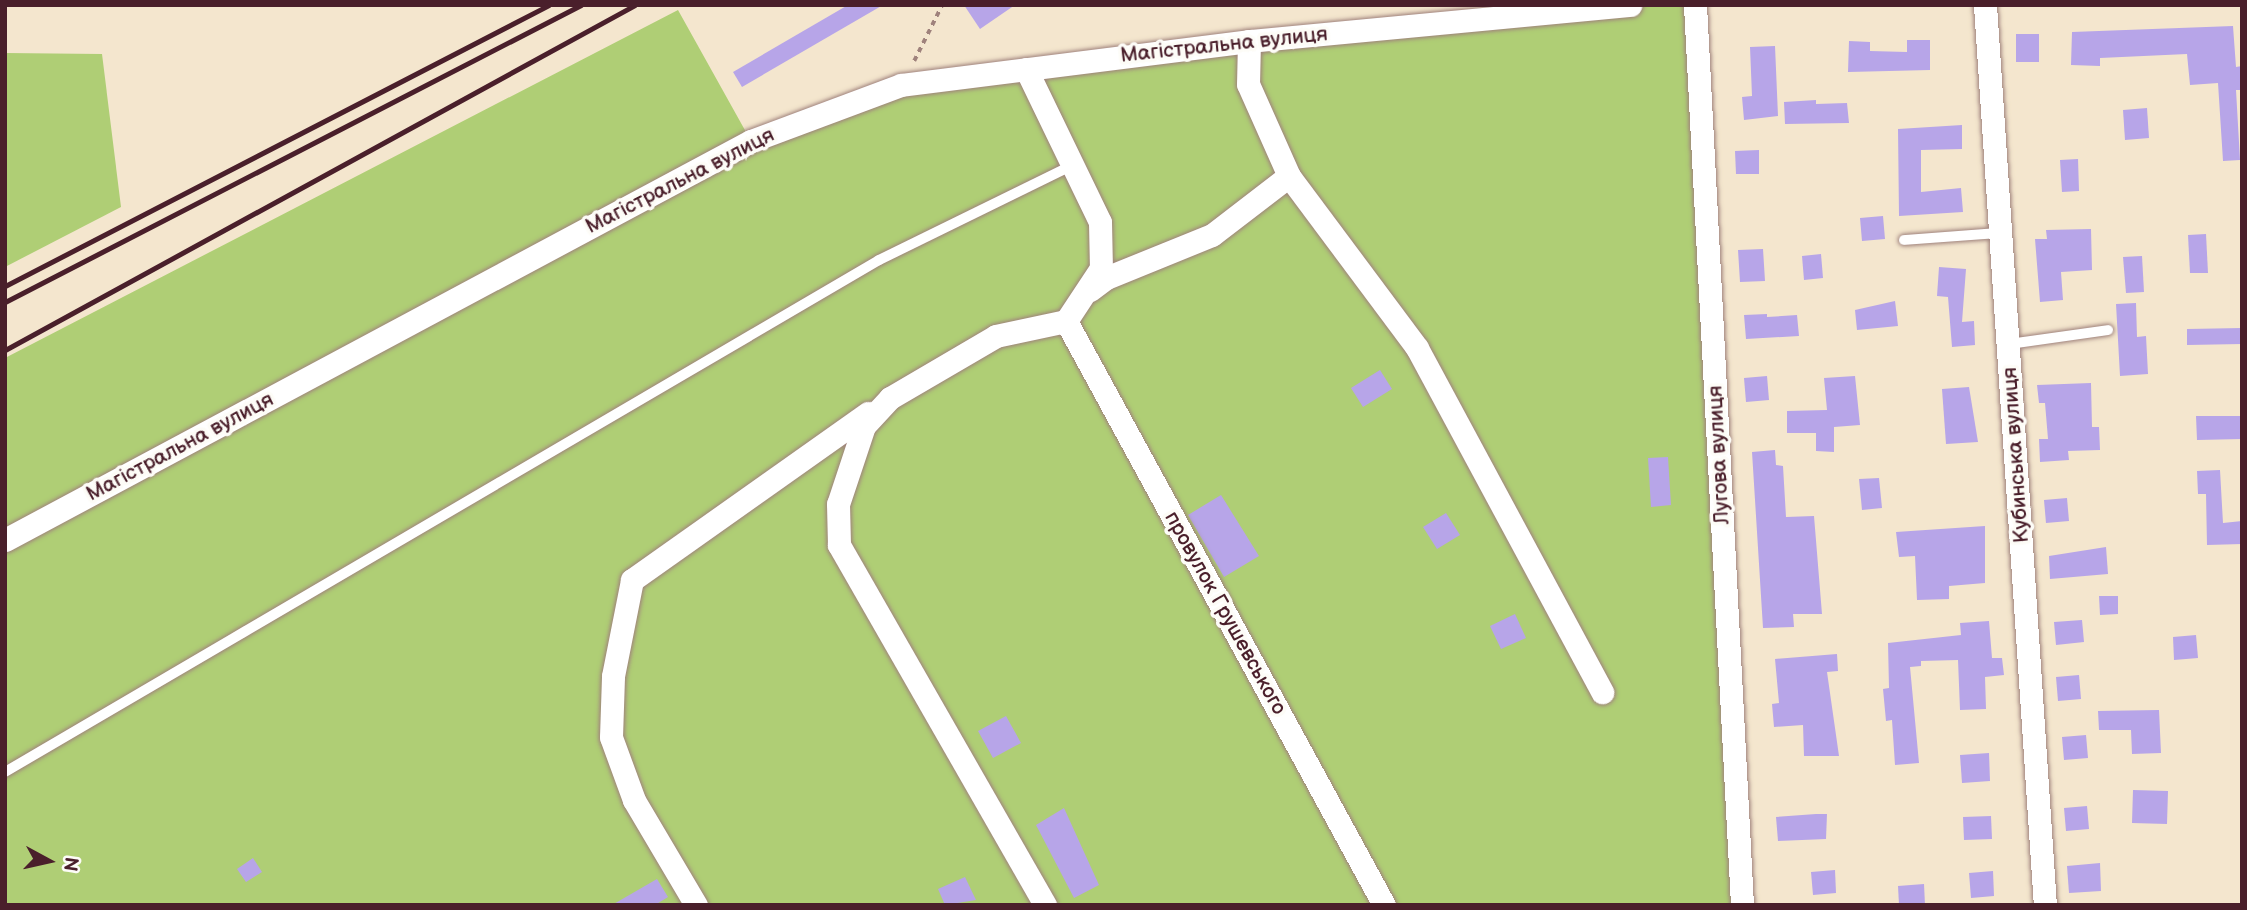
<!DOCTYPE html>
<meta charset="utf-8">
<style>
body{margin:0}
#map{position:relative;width:2247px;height:910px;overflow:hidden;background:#f4e6ce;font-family:"Balsamiq Sans",sans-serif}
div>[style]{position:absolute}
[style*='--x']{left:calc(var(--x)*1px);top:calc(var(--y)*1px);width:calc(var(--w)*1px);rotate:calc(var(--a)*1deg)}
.green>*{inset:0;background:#afce75}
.building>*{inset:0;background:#b7a5e8}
.path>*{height:3.5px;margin-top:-1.75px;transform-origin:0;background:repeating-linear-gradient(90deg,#9f827c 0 5px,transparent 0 10px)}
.roads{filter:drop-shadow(0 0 2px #9f827c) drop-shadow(0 0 2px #9f827c)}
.lane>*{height:10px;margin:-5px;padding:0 5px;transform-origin:5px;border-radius:5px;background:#fff}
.street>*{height:23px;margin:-11.5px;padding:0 11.5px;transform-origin:11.5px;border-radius:11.5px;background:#fff}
.rail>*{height:5px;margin:-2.5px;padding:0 2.5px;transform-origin:2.5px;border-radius:2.5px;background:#4a1f2b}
span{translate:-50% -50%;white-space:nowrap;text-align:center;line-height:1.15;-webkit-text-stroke:7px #fdfcf7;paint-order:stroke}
.street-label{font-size:21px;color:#4a1f2b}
.frame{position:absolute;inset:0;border:7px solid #4a1f2b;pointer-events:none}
.north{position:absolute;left:14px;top:826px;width:70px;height:70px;-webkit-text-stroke:5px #fdfcf7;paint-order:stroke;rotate:98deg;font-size:19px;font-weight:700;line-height:28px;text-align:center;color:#4a1f2b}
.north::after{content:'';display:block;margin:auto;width:24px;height:32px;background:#4a1f2b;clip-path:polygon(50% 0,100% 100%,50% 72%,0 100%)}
</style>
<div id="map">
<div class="green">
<i style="clip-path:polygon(1630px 5px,1695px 5px,1742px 905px,5px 905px,5px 358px,678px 10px,751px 141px,901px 85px)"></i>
<i style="clip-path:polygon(5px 53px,102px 54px,121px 207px,5px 267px)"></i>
</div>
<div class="building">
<i style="clip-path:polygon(848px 5px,883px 5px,742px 87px,733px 72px)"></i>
<i style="clip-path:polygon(964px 5px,1015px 5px,980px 29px)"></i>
<i style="clip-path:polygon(2233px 26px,2236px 67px,2242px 66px,2242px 90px,2236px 90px,2240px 160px,2223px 161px,2218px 83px,2190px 85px,2187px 54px,2100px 58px,2100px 66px,2071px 65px,2072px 32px)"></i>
<i style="clip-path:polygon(2016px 34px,2039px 34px,2039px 62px,2016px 62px)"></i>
<i style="clip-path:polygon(1907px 40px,1930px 40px,1930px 70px,1848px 72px,1849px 41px,1870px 42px,1870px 51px,1907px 52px)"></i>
<i style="clip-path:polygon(1775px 46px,1778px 116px,1744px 120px,1742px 97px,1752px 96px,1750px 47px)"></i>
<i style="clip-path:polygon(1816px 100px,1816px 104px,1847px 103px,1849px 123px,1785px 124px,1784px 102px)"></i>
<i style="clip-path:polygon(2147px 108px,2149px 138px,2125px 140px,2123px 110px)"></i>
<i style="clip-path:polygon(1962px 125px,1962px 149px,1921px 150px,1921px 192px,1961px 188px,1963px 212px,1899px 216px,1898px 129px)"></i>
<i style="clip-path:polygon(1759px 150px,1759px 174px,1736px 174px,1735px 151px)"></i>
<i style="clip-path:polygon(2078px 159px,2079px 191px,2062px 192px,2060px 160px)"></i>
<i style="clip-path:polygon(1883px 216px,1885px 239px,1862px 241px,1860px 218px)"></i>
<i style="clip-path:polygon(2091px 229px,2092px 270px,2061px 272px,2063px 300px,2040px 302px,2035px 239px,2047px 239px,2046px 230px)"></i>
<i style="clip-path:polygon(2206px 234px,2208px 273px,2190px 273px,2188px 235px)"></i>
<i style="clip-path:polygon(1763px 249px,1765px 281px,1740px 282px,1738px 250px)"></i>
<i style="clip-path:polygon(1821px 254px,1823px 278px,1804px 280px,1802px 256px)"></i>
<i style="clip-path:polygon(2142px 256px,2144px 292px,2126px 293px,2123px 257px)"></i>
<i style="clip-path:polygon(1939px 267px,1966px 269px,1962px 322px,1974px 321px,1975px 345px,1952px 347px,1948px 297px,1937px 296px)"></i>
<i style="clip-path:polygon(1895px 301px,1898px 326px,1857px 330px,1855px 310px)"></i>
<i style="clip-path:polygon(2136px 303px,2137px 337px,2146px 336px,2148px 374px,2120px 376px,2116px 304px)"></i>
<i style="clip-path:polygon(1767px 314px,1767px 317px,1797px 315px,1799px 336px,1746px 339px,1744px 315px)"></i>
<i style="clip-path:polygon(2242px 328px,2242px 344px,2187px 345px,2187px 329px)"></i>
<i style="clip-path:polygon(1380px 370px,1392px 389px,1363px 407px,1351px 388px)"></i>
<i style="clip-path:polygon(1767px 376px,1769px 400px,1746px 402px,1744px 378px)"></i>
<i style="clip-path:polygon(1855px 376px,1860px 425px,1834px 427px,1834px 452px,1816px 451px,1816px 433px,1787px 433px,1787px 411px,1827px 410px,1824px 378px)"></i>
<i style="clip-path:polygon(2091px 383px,2092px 427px,2099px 427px,2100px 450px,2068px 451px,2069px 460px,2040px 462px,2039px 439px,2048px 439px,2045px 403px,2039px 403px,2037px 385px)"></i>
<i style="clip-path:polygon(1969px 387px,1978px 442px,1946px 444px,1942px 389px)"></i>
<i style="clip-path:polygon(2196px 416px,2242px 416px,2242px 439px,2197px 440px)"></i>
<i style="clip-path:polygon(1775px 450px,1776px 465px,1783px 466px,1786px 517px,1814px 516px,1822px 614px,1793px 614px,1794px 627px,1763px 628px,1752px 452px)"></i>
<i style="clip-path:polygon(1668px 457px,1671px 505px,1651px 507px,1648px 458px)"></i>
<i style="clip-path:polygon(2220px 470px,2223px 523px,2242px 521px,2242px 544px,2207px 545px,2206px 494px,2198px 494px,2197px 471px)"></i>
<i style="clip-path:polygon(1879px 478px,1882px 508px,1862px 510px,1859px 479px)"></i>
<i style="clip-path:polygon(1221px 495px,1259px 556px,1224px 577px,1188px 515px)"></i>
<i style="clip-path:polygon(2067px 498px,2069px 521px,2046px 523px,2044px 500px)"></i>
<i style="clip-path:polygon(1446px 513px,1460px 535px,1437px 549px,1423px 527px)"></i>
<i style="clip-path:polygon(1985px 526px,1985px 583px,1949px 586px,1949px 599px,1917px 600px,1915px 556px,1899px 557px,1896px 532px)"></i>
<i style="clip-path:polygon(2106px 547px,2108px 574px,2050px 579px,2049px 556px)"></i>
<i style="clip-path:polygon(2099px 596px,2118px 596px,2118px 614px,2100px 615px)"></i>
<i style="clip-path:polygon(1515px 614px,1526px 638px,1501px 649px,1490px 626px)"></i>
<i style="clip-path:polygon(2082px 620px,2084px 642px,2056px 645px,2054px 622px)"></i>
<i style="clip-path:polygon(1989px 621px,1992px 658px,2002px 658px,2004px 675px,1985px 677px,1986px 709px,1960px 710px,1958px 660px,1921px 661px,1921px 666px,1910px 667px,1919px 763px,1895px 765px,1892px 720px,1886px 721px,1883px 689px,1889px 688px,1888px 643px,1961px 635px,1960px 623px)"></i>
<i style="clip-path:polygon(2196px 635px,2198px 658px,2174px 660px,2173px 637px)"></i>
<i style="clip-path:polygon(1837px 654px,1838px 671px,1827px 672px,1839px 756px,1804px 756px,1803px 725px,1774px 727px,1772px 704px,1779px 703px,1775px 659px)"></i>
<i style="clip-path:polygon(2079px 675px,2081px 699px,2058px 701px,2056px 677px)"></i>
<i style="clip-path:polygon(2159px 710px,2161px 753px,2132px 754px,2131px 730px,2099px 730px,2098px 711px)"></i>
<i style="clip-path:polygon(1006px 716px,1021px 743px,993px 758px,978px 731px)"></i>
<i style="clip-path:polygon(2086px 735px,2088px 758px,2064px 760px,2062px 737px)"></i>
<i style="clip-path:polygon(1989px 753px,1990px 781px,1962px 783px,1960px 755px)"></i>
<i style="clip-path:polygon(2133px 790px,2168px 791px,2167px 824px,2132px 823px)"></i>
<i style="clip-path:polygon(2087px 806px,2089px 829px,2066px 831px,2064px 808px)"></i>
<i style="clip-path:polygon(1064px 808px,1099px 885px,1074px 898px,1036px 825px)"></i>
<i style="clip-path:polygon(1816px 814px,1827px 814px,1826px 839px,1778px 841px,1776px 817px)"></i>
<i style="clip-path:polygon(1991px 816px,1992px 839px,1964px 840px,1963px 817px)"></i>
<i style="clip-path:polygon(253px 858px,262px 872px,246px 882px,237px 869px)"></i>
<i style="clip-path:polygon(2100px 863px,2101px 891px,2069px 893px,2067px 866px)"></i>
<i style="clip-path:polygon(1835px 870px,1836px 893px,1813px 895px,1811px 872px)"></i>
<i style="clip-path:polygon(1993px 871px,1994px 896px,1971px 898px,1969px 873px)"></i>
<i style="clip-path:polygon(965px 877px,976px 900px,945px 905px,938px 889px)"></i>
<i style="clip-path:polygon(657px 879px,668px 897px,655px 905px,612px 905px)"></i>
<i style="clip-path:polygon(1924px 884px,1925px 905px,1899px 905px,1898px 886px)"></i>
</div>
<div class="path">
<i style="--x:914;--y:61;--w:63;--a:-63.4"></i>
</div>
<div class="roads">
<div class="lane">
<i style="--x:1904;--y:240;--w:96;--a:-4.2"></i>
<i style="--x:2009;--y:344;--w:100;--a:-8"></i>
<i style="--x:5;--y:772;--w:1013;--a:-30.36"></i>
<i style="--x:879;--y:260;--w:216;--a:-26.1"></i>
</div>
<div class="street">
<i style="--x:1695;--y:5;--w:901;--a:87.01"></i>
<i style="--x:1985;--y:5;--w:902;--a:86.19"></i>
<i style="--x:1249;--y:41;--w:43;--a:91.3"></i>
<i style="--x:1248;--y:84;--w:101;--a:66"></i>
<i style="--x:1289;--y:176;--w:214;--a:53.3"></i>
<i style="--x:1417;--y:348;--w:391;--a:61.7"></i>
<i style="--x:1026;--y:69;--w:170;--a:64.2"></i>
<i style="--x:1100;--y:222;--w:46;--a:88.8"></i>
<i style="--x:1101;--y:268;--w:64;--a:123.4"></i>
<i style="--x:1066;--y:321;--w:72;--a:167.9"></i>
<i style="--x:996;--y:336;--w:123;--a:149.7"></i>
<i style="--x:890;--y:398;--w:38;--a:133"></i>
<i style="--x:864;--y:426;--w:82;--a:108.4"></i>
<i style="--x:838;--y:504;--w:41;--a:88.6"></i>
<i style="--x:839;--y:545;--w:415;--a:60.2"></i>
<i style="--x:1090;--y:290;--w:20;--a:-37"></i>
<i style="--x:1106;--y:278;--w:114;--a:-22.1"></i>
<i style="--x:1212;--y:235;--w:97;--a:-37.5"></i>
<i style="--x:1066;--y:321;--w:665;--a:61.43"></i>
<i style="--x:5;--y:540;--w:846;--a:-28.14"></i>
<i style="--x:751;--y:141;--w:160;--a:-20.5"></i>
<i style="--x:901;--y:85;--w:351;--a:-7.2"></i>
<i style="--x:1249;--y:41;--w:383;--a:-5.4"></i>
<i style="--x:696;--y:905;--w:122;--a:-120.6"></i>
<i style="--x:634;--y:800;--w:67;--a:-110.1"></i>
<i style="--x:611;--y:737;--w:61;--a:-88.1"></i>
<i style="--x:613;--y:676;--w:98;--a:-78.8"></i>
<i style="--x:632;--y:580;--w:289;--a:-35.3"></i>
</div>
</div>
<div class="rail">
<i style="--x:5;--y:286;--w:612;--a:-27.32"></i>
<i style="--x:5;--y:302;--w:648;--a:-27.28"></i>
<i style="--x:5;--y:350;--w:718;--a:-28.71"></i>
</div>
<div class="street-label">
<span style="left:1224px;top:45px;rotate:-6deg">Магістральна вулиця</span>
<span style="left:680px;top:181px;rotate:-27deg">Магістральна вулиця</span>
<span style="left:180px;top:447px;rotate:-28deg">Магістральна вулиця</span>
<span style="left:1719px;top:455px;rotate:-93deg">Лугова вулиця</span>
<span style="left:2016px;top:455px;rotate:-94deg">Кубинська вулиця</span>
<span style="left:1225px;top:613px;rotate:61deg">провулок Грушевського</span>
</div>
<div class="frame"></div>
<div class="north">N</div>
</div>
